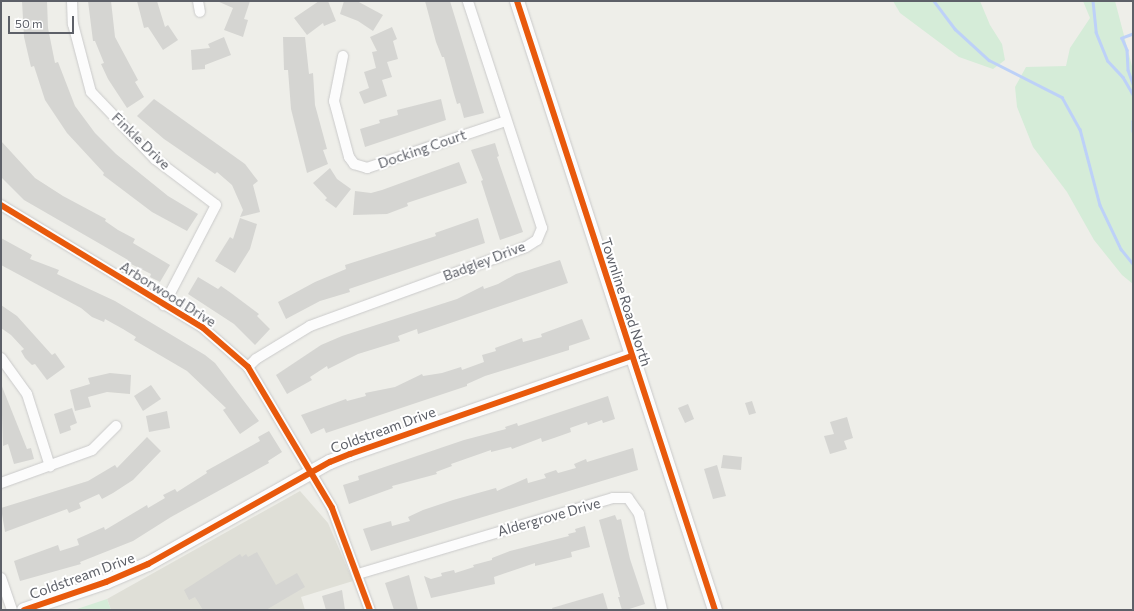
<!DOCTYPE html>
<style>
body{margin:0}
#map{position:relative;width:1134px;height:611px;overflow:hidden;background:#eeeee9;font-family:Commissioner,sans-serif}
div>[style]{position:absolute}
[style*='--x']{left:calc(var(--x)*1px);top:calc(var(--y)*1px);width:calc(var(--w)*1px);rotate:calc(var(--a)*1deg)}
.education>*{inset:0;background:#dfdfd7}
.green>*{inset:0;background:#d5ecd8}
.stream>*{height:2.5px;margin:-1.25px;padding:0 1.25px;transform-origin:1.25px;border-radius:1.25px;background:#bdd1f8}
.building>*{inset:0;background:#d5d5d2}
.roads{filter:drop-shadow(0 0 1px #cacaca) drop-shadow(0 0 1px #cacaca)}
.street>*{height:10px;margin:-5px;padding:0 5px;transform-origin:5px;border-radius:5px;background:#fcfcfc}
.secondary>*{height:14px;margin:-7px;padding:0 7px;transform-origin:7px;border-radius:7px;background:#fcfcfc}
.cycleway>*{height:6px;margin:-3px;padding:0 3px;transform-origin:3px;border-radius:3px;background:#e8590c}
span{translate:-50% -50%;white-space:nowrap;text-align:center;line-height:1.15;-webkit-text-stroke:4px #fff;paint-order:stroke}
.street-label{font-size:14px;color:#5d6068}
.frame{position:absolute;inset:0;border:2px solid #5d6068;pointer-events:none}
.scale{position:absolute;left:8px;top:16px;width:66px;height:18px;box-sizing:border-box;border:2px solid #5d6068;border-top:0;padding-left:5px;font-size:12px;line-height:14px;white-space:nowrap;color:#5d6068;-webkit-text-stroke:3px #fff;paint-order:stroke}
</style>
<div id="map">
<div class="education">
<i style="clip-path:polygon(300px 491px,328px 523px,353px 581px,301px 597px,305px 610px,111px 610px,107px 599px)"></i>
</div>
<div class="green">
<i style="clip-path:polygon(893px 1px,980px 1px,990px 25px,1002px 44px,1005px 60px,993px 69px,959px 57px,900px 13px)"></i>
<i style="clip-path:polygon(1083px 1px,1115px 1px,1133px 70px,1133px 284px,1122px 275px,1094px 240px,1067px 192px,1033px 147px,1017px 107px,1015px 87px,1026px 67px,1066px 66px,1070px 48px,1090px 18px)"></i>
<i style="clip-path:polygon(107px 599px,111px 610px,74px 610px)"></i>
</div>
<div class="stream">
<i style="--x:934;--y:1;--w:35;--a:53"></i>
<i style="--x:955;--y:29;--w:46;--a:42.4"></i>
<i style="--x:989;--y:60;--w:82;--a:26.9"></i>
<i style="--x:1062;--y:97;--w:37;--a:61"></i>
<i style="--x:1080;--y:129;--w:79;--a:75.3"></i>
<i style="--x:1100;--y:205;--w:49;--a:64.5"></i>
<i style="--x:1121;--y:249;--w:19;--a:51"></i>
<i style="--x:1093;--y:1;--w:31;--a:84"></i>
<i style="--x:1096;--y:32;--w:31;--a:68"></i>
<i style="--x:1108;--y:61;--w:22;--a:47"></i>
<i style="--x:1123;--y:77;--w:20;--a:60"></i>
<i style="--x:1133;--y:34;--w:12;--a:160"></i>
<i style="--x:1122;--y:38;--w:13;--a:67"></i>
<i style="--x:1127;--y:50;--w:20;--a:87"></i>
<i style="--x:1128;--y:70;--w:15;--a:70"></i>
<i style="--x:1133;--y:121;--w:10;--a:90"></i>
</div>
<div class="building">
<i style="clip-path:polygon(22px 1px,47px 1px,48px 28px,55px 63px,58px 62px,75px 106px,95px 133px,116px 154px,168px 196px,198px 214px,187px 231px,152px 212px,103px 175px,104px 173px,67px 133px,45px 100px,34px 66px,31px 67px,24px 37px)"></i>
<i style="clip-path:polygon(88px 1px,111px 1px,115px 37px,138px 80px,135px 82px,144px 97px,127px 108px,108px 79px,101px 64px,104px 63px,95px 41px,93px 41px)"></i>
<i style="clip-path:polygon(137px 1px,157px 1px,165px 27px,168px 25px,178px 40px,163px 50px,148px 27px,144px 28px)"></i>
<i style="clip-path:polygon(217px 1px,250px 1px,244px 19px,248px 20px,243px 37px,224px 30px,233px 8px)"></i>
<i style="clip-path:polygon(319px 1px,328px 1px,336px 21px,324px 26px,323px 23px,307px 35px,294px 18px)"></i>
<i style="clip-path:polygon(344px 1px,357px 1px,383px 15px,373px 31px,358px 21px,340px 14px)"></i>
<i style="clip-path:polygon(425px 1px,450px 1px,484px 113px,464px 118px,460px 103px,457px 104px,454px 94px,444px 57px,442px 57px,436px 42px)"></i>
<i style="clip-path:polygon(392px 27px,397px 39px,393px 41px,398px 59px,387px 62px,392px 77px,382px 80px,387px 96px,364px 104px,359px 92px,369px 88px,364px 72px,376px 68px,372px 52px,377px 51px,370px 37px)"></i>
<i style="clip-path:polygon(224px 37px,231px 55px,205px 65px,205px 69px,192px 70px,191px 50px,210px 48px,208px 44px)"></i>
<i style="clip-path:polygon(283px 37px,305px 37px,309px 74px,313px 73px,315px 105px,327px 149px,323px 150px,328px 164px,307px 173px,291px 109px,288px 70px,284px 70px)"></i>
<i style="clip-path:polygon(154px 99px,245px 164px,258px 181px,253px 185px,260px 212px,240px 217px,243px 210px,232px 185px,217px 172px,215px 174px,164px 139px,137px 116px)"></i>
<i style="clip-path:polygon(441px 99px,446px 120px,365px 147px,360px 129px,380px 123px,379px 120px,398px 115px,397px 110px)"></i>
<i style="clip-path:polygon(1px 141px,35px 178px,63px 196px,106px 219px,105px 221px,118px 230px,135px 239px,133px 243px,170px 265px,160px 282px,150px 277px,151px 274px,127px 262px,128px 260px,24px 200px,1px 177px)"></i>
<i style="clip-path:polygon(495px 143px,499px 156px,497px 157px,523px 232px,500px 240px,481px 181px,483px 180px,471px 150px)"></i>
<i style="clip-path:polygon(459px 162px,467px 183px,407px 203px,408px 206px,387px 214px,353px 215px,355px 191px,371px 193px,382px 190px)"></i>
<i style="clip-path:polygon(330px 168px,337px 179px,351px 189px,336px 208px,325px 200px,327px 198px,313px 183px)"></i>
<i style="clip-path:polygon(240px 218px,257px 224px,250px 249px,235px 273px,215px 261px,230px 237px,233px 239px)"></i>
<i style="clip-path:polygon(478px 218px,485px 243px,349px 289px,350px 292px,320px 301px,286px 319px,278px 302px,315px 282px,346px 269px,345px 265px,436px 236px,435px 233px)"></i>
<i style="clip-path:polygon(1px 238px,32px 255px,30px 259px,59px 270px,57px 274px,115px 301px,205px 355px,215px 363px,259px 421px,240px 434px,223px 410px,226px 408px,187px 371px,134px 340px,136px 337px,123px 329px,105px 319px,104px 322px,92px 317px,81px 308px,1px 265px)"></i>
<i style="clip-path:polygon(560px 260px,568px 283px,418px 334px,417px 329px,398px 336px,400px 341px,358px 354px,328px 369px,327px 366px,310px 377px,312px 380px,287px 394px,276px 375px,321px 345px,342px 336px,457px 299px,483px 286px,484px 289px,498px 284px,516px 274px)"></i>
<i style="clip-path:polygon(198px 277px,218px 289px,221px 286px,231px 293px,259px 314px,257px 316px,270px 329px,255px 345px,234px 324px,188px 294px)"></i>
<i style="clip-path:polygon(1px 305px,17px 316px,52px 355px,55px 353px,65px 367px,47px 380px,35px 364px,32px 365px,25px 358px,21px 351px,24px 349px,11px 335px,1px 328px)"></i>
<i style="clip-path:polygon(582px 319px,590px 339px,569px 346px,569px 350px,485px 376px,467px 384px,467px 386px,326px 433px,324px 428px,311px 434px,301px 415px,346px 399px,347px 401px,366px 396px,365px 393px,395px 387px,422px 374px,423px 376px,442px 373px,461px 367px,462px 370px,484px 362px,482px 355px,496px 351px,495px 348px,522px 338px,523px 342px,542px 337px,541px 334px)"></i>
<i style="clip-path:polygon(110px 373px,131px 375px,130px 394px,107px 392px,88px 397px,91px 407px,75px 411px,70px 390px,90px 384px,88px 378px)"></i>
<i style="clip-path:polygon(1px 384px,27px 449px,31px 448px,34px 459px,14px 464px,8px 444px,3px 446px)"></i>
<i style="clip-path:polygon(151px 385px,161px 399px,143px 411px,134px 396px)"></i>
<i style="clip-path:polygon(608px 396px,615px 419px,603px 423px,602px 420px,588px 425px,587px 422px,570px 428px,571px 432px,554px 438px,542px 442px,541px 438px,512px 449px,511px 447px,491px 452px,491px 450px,451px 464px,452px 466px,436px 472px,437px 474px,392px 486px,393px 488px,349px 504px,343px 485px,359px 480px,358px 476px,464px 440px,506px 429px,505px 427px,517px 423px,518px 426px)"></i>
<i style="clip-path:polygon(752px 401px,756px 413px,749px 415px,745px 403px)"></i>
<i style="clip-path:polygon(688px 404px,694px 419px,685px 423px,678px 408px)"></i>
<i style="clip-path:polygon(72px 408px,77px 423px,70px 426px,71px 430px,60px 434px,54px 414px)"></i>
<i style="clip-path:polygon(167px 411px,170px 428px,149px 432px,146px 416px)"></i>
<i style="clip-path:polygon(847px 417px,853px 438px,844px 441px,847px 449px,830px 454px,824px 436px,834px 434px,830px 422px)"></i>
<i style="clip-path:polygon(269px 431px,282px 452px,268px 461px,269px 463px,171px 517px,133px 541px,80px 562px,81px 564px,20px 581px,14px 561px,58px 545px,60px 551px,79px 545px,77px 539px,104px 527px,105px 530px,147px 505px,148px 508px,165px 498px,163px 495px,175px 489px,177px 492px,207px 473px,206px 471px,260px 441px,258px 437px)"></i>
<i style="clip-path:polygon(147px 437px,161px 451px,133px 480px,113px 493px,102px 499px,99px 494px,79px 503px,81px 508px,69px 513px,67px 509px,5px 532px,1px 508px,88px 481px,115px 465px,117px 468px)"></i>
<i style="clip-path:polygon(633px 448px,638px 470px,371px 551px,363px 529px,391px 521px,392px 526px,410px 521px,408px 517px,423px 510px,453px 500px,496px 488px,497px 491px,527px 478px,528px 483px,546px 478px,544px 474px,556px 470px,558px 473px,576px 468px,574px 464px,586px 459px,587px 462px)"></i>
<i style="clip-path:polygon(723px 455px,742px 457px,741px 470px,721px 468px)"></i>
<i style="clip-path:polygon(717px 465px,726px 496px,713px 499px,704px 469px)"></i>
<i style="clip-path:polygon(615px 515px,617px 520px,621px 519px,630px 559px,645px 604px,626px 610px,622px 610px,618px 597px,620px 597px,599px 520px)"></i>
<i style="clip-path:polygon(585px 526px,590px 547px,571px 552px,572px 557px,535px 566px,535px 563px,494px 577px,495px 584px,431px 598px,424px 576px,431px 579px,442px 576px,441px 573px,454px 570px,455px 573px,474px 567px,473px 565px,492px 560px,492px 558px,510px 551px,569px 536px,568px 534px,576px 532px,575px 529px)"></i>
<i style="clip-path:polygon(257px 552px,276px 585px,297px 573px,305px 587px,266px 610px,203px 610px,195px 597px,189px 600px,184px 590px,240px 554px,242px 557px,246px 554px,248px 557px)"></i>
<i style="clip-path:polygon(409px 575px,418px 610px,394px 610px,385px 583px)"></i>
<i style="clip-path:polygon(342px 590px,345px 610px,326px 610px,322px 596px)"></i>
<i style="clip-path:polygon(603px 593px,608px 610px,553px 610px,552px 608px)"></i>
</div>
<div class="roads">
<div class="street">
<i style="--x:72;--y:1;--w:23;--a:88"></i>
<i style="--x:73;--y:24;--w:70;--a:75.2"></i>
<i style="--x:91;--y:92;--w:93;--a:46.3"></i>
<i style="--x:155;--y:159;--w:76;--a:37"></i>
<i style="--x:216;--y:205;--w:113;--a:117.5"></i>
<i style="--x:198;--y:1;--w:11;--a:80"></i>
<i style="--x:343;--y:56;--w:46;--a:101.3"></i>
<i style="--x:334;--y:101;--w:58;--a:75"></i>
<i style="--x:349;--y:157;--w:9;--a:54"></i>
<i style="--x:354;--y:164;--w:14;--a:17"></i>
<i style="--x:367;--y:168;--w:147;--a:-18.7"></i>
<i style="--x:1;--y:205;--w:235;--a:31.3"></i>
<i style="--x:202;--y:327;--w:61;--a:41"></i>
<i style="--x:248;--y:367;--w:164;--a:59.2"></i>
<i style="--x:332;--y:508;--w:109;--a:69.6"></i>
<i style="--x:1;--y:358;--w:44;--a:54.2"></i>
<i style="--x:27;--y:394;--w:76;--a:72.3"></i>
<i style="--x:248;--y:367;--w:11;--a:-45"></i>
<i style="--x:256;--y:359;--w:63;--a:-31.4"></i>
<i style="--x:310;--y:326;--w:230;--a:-20.1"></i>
<i style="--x:526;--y:247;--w:13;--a:-32"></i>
<i style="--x:537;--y:240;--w:13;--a:-67"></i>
<i style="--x:542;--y:228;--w:239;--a:-108.1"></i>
<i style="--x:1;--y:483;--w:97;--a:-19.9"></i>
<i style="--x:92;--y:450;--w:34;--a:-45"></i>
<i style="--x:358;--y:574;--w:266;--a:-16.6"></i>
<i style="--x:613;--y:498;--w:15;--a:0"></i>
<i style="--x:628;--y:498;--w:19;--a:55"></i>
<i style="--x:639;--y:514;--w:99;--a:76.5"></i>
<i style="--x:1;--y:578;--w:34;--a:71"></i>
</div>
<div class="secondary">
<i style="--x:517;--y:1;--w:640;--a:71.99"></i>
<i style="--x:24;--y:610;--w:87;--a:-18.9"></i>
<i style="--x:106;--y:582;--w:46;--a:-23.2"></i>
<i style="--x:148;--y:564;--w:209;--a:-29.3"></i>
<i style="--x:330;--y:462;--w:22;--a:-22"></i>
<i style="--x:350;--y:454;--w:298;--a:-19.2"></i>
</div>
</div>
<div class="cycleway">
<i style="--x:517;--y:1;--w:640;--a:71.99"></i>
<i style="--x:1;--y:205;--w:235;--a:31.3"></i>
<i style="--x:202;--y:327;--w:61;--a:41"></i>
<i style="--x:248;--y:367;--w:164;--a:59.2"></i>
<i style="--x:332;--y:508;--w:109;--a:69.6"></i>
<i style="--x:24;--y:610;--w:87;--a:-18.9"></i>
<i style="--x:106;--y:582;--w:46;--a:-23.2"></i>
<i style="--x:148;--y:564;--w:209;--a:-29.3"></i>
<i style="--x:330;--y:462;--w:22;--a:-22"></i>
<i style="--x:350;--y:454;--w:298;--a:-19.2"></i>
</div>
<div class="street-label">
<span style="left:141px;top:141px;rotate:44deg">Finkle Drive</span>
<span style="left:422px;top:149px;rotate:-19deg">Docking Court</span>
<span style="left:484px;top:261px;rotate:-21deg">Badgley Drive</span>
<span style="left:168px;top:294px;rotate:32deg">Arborwood Drive</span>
<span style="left:626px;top:302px;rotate:72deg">Townline Road North</span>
<span style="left:383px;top:430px;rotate:-20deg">Coldstream Drive</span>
<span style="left:549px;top:517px;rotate:-16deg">Aldergrove Drive</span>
<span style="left:82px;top:576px;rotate:-20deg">Coldstream Drive</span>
</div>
<div class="frame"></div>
<div class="scale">50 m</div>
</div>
